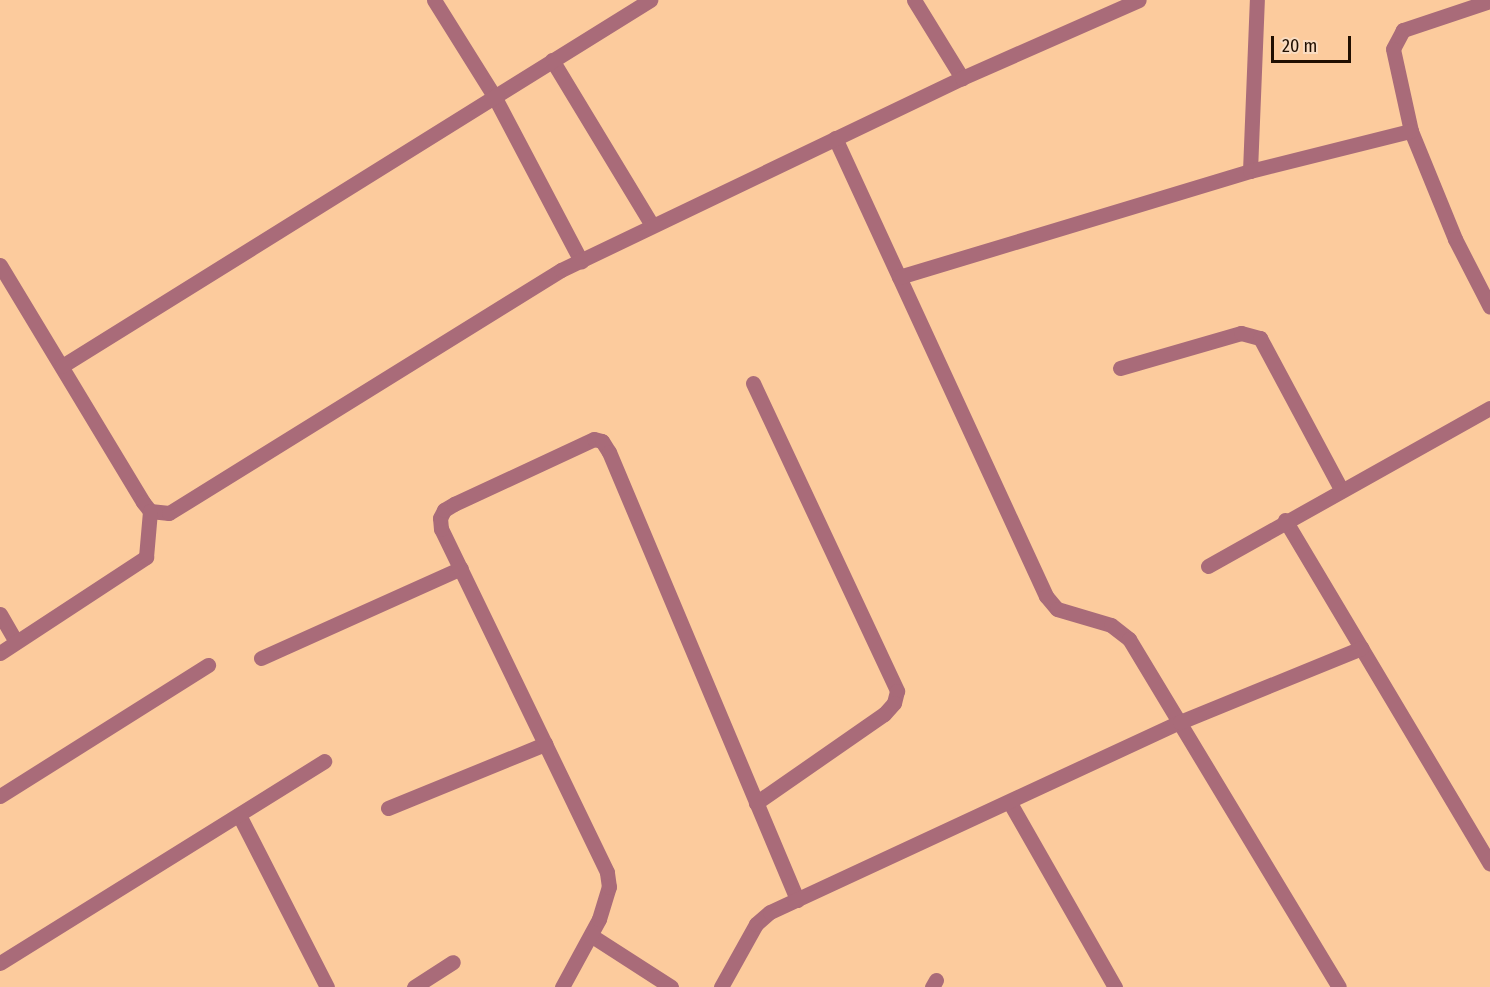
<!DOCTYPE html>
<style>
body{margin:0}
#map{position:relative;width:1490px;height:987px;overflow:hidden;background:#fccb9d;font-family:"Fira Sans Condensed",sans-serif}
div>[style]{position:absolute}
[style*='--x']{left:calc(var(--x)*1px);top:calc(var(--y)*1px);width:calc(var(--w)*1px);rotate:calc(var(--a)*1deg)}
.minor>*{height:15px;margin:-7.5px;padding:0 7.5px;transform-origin:7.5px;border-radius:7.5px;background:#a96b79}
span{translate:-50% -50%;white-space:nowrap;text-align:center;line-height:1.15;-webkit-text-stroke:5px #fadcc1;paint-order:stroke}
.scale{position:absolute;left:1271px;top:36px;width:80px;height:27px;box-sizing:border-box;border:3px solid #200f01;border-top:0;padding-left:8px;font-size:18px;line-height:21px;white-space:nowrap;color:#200f01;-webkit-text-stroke:4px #fadcc1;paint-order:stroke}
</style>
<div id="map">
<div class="minor">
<i style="--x:434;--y:0;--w:113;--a:58"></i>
<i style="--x:494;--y:96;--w:187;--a:62.2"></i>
<i style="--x:914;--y:0;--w:92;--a:58.4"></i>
<i style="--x:1490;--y:1;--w:92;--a:161.6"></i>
<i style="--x:1403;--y:30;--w:21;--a:118"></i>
<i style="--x:1393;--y:49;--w:84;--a:77.6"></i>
<i style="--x:1411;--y:131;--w:117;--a:67.8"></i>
<i style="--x:1455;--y:239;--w:76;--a:62.8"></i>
<i style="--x:552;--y:60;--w:193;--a:58.8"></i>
<i style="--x:835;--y:138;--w:504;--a:65.26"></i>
<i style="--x:1046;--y:596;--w:17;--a:50"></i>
<i style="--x:1057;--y:609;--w:56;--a:16.5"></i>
<i style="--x:1111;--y:625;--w:23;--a:38"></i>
<i style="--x:1129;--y:639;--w:406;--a:58.9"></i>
<i style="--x:1250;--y:171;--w:171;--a:-87.7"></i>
<i style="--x:0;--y:265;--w:277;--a:58.9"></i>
<i style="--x:143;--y:502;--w:11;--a:52"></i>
<i style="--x:150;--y:511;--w:19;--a:6"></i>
<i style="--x:169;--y:513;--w:461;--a:-31.8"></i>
<i style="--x:561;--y:270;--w:445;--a:-25.6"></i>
<i style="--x:962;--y:78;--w:193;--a:-23.8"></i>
<i style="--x:899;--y:277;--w:367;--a:-16.8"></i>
<i style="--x:1250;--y:171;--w:166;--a:-14"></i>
<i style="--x:62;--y:366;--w:693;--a:-31.9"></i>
<i style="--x:1120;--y:368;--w:126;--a:-16.1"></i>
<i style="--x:1241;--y:333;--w:20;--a:15"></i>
<i style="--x:1260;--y:338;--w:171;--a:61.8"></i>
<i style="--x:753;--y:383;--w:340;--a:64.9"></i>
<i style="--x:897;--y:691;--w:12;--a:104"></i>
<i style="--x:894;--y:703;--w:15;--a:132"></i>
<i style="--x:884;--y:714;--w:156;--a:145.2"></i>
<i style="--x:1285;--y:520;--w:400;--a:59.2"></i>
<i style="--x:1208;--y:566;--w:323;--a:-29.3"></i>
<i style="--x:0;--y:614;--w:32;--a:60"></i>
<i style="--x:0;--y:653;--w:175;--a:-33.3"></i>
<i style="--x:146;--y:557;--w:46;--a:-85"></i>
<i style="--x:261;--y:658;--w:219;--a:-24.2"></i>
<i style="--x:0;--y:796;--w:246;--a:-32.2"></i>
<i style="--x:1010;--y:803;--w:212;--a:60.3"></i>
<i style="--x:388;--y:808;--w:170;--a:-22.2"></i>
<i style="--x:239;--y:815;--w:193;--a:62.9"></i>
<i style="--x:592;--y:936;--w:94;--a:32.8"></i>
<i style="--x:0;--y:963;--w:382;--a:-31.9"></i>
<i style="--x:414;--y:987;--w:46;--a:-32.7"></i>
<i style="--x:562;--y:987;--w:77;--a:-61.4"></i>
<i style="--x:599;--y:919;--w:34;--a:-73"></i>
<i style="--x:609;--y:887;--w:15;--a:-98"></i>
<i style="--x:607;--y:872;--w:381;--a:-115.8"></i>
<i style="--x:441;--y:529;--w:11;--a:-95"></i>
<i style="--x:440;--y:518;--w:9;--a:-63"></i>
<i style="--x:444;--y:510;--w:12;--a:-31"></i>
<i style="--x:454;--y:504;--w:154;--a:-24.9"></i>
<i style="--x:594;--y:439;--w:8;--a:14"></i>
<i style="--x:602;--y:441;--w:13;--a:58"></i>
<i style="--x:609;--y:452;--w:486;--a:67.2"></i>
<i style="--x:721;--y:987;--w:72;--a:-60.9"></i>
<i style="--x:756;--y:924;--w:18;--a:-41"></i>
<i style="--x:770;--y:912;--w:452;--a:-24.9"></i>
<i style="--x:1180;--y:722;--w:196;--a:-22.2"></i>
<i style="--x:932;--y:987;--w:8;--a:-60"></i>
</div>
<div class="scale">20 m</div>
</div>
